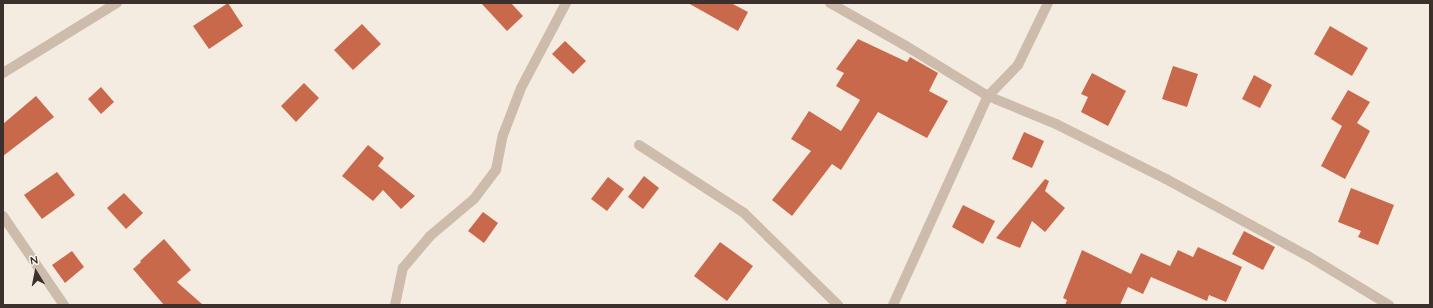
<!DOCTYPE html>
<style>
body{margin:0}
#map{position:relative;width:1433px;height:308px;overflow:hidden;background:#f4ebe1;font-family:Quicksand,sans-serif}
div>[style]{position:absolute}
[style*='--x']{left:calc(var(--x)*1px);top:calc(var(--y)*1px);width:calc(var(--w)*1px);rotate:calc(var(--a)*1deg)}
.building>*{inset:0;background:#c8694b}
.street>*{height:10px;margin:-5px;padding:0 5px;transform-origin:5px;border-radius:5px;background:#cdbbac}
span{translate:-50% -50%;white-space:nowrap;text-align:center;line-height:1.15;-webkit-text-stroke:3px #fbf5ee;paint-order:stroke}
.frame{position:absolute;inset:0;border:4px solid #3b302b;pointer-events:none}
.north{position:absolute;left:16px;top:252px;width:40px;height:40px;-webkit-text-stroke:3px #fbf5ee;paint-order:stroke;rotate:350deg;font-size:11px;font-weight:700;line-height:16px;text-align:center;color:#3b302b}
.north::after{content:'';display:block;margin:auto;width:14px;height:18px;background:#3b302b;clip-path:polygon(50% 0,100% 100%,50% 72%,0 100%)}
</style>
<div id="map">
<div class="building">
<i style="clip-path:polygon(228px 3px,243px 26px,209px 49px,193px 26px)"></i>
<i style="clip-path:polygon(481px 3px,511px 3px,523px 16px,507px 31px)"></i>
<i style="clip-path:polygon(688px 3px,731px 3px,748px 12px,738px 31px)"></i>
<i style="clip-path:polygon(362px 24px,381px 44px,353px 70px,334px 50px)"></i>
<i style="clip-path:polygon(1330px 26px,1368px 48px,1352px 76px,1314px 54px)"></i>
<i style="clip-path:polygon(858px 39px,907px 62px,910px 57px,938px 73px,929px 91px,948px 101px,927px 138px,878px 112px,841px 170px,832px 164px,792px 216px,772px 200px,811px 151px,791px 139px,809px 111px,841px 131px,860px 100px,836px 86px,844px 73px,836px 69px)"></i>
<i style="clip-path:polygon(565px 41px,586px 61px,573px 74px,552px 54px)"></i>
<i style="clip-path:polygon(1173px 66px,1198px 74px,1187px 107px,1162px 99px)"></i>
<i style="clip-path:polygon(1092px 73px,1126px 91px,1108px 126px,1081px 112px,1088px 97px,1081px 94px)"></i>
<i style="clip-path:polygon(1254px 75px,1272px 85px,1260px 108px,1242px 99px)"></i>
<i style="clip-path:polygon(304px 83px,319px 98px,296px 122px,281px 106px)"></i>
<i style="clip-path:polygon(101px 87px,114px 102px,101px 114px,88px 99px)"></i>
<i style="clip-path:polygon(1348px 90px,1370px 102px,1357px 123px,1370px 131px,1345px 179px,1321px 166px,1342px 126px,1331px 119px)"></i>
<i style="clip-path:polygon(36px 96px,54px 117px,3px 156px,3px 124px)"></i>
<i style="clip-path:polygon(1024px 132px,1044px 141px,1032px 168px,1012px 159px)"></i>
<i style="clip-path:polygon(368px 145px,384px 158px,378px 166px,415px 196px,401px 209px,383px 190px,373px 201px,342px 176px)"></i>
<i style="clip-path:polygon(57px 172px,75px 195px,42px 219px,24px 195px)"></i>
<i style="clip-path:polygon(644px 176px,659px 188px,643px 209px,628px 197px)"></i>
<i style="clip-path:polygon(608px 177px,624px 189px,607px 211px,591px 199px)"></i>
<i style="clip-path:polygon(1045px 179px,1049px 181px,1045px 191px,1065px 208px,1045px 232px,1032px 221px,1020px 248px,996px 238px)"></i>
<i style="clip-path:polygon(1351px 188px,1394px 205px,1378px 245px,1358px 237px,1361px 231px,1338px 222px)"></i>
<i style="clip-path:polygon(124px 193px,143px 213px,126px 229px,107px 208px)"></i>
<i style="clip-path:polygon(963px 205px,995px 221px,983px 244px,952px 227px)"></i>
<i style="clip-path:polygon(483px 212px,498px 223px,484px 243px,468px 231px)"></i>
<i style="clip-path:polygon(1244px 231px,1275px 247px,1263px 270px,1232px 254px)"></i>
<i style="clip-path:polygon(164px 239px,191px 270px,177px 282px,203px 305px,164px 305px,133px 269px,141px 262px,140px 261px)"></i>
<i style="clip-path:polygon(720px 242px,753px 266px,727px 301px,694px 276px)"></i>
<i style="clip-path:polygon(1198px 247px,1242px 267px,1226px 302px,1209px 295px,1207px 301px,1151px 277px,1143px 294px,1128px 287px,1120px 305px,1065px 305px,1067px 300px,1063px 298px,1082px 250px,1131px 274px,1141px 253px,1170px 266px,1178px 250px,1193px 257px)"></i>
<i style="clip-path:polygon(72px 251px,84px 267px,65px 283px,52px 265px)"></i>
</div>
<div class="street">
<i style="--x:830;--y:3;--w:87;--a:29.5"></i>
<i style="--x:906;--y:46;--w:96;--a:31.4"></i>
<i style="--x:988;--y:96;--w:74;--a:22.4"></i>
<i style="--x:1056;--y:124;--w:123;--a:26.6"></i>
<i style="--x:1166;--y:179;--w:162;--a:28.5"></i>
<i style="--x:1308;--y:256;--w:95;--a:31.2"></i>
<i style="--x:3;--y:73;--w:134;--a:-31.6"></i>
<i style="--x:639;--y:145;--w:125;--a:32.9"></i>
<i style="--x:744;--y:213;--w:132;--a:44.4"></i>
<i style="--x:3;--y:216;--w:108;--a:55.6"></i>
<i style="--x:395;--y:305;--w:38;--a:-78"></i>
<i style="--x:403;--y:268;--w:42;--a:-49.8"></i>
<i style="--x:430;--y:236;--w:57;--a:-40.1"></i>
<i style="--x:474;--y:199;--w:36;--a:-53"></i>
<i style="--x:496;--y:170;--w:36;--a:-79"></i>
<i style="--x:503;--y:135;--w:50;--a:-69"></i>
<i style="--x:521;--y:88;--w:96;--a:-62.1"></i>
<i style="--x:893;--y:305;--w:230;--a:-65.6"></i>
<i style="--x:988;--y:96;--w:43;--a:-45.9"></i>
<i style="--x:1018;--y:65;--w:69;--a:-64.2"></i>
</div>
<div class="frame"></div>
<div class="north">N</div>
</div>
